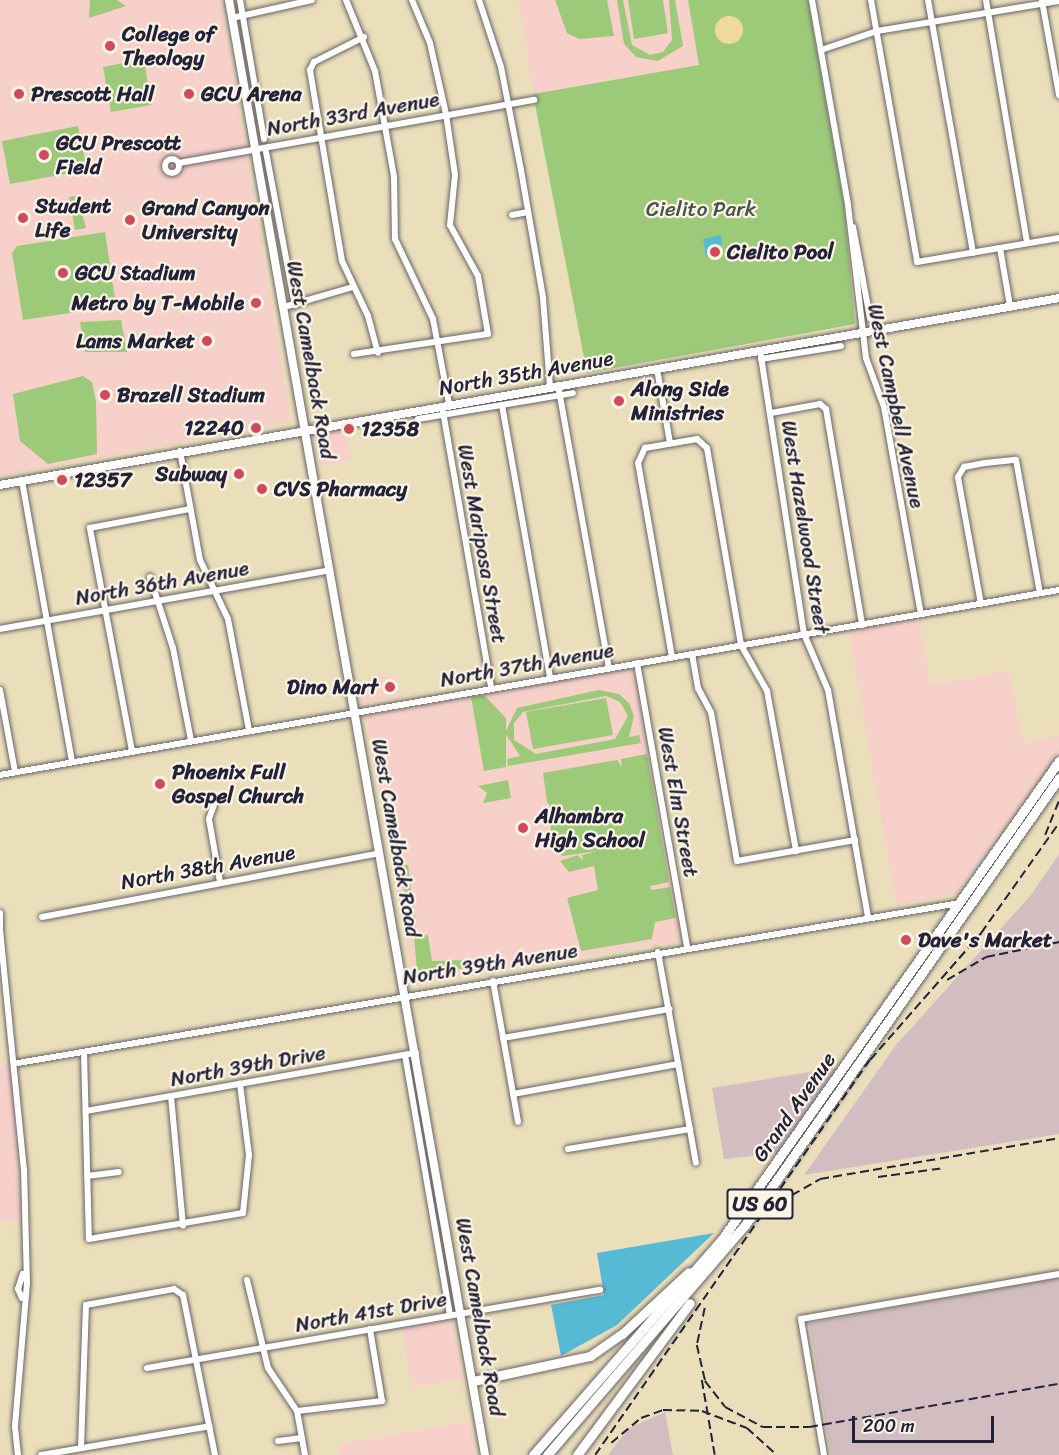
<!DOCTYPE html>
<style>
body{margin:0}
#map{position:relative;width:1059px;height:1455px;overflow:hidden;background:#ebdfbb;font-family:Sriracha,sans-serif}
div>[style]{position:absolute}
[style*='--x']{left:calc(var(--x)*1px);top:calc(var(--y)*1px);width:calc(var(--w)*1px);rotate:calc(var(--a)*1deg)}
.built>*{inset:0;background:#f7d0c9}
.industrial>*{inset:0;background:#d2bec1}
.green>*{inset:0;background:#9cca78}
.sand>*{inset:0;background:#eeda9e}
.round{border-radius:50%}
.water>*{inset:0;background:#56bad5}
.roads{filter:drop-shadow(0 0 2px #686468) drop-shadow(0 0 2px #686468)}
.minor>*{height:6px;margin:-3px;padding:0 3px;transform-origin:3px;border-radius:3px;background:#fff}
.minor>.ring{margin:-3px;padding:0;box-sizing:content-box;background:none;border:6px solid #fff;border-radius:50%}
.major>*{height:8px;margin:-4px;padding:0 4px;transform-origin:4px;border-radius:4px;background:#fff}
.highway>*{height:9px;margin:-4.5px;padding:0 4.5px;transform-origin:4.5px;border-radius:4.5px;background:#fff}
.rail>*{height:1.5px;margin-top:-0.75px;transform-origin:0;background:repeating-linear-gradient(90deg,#22223b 0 9px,transparent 0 13.5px)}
.dots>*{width:16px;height:16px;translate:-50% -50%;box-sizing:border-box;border:3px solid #fcf5e5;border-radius:50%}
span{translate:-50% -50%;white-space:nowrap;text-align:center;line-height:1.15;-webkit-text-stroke:4.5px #fcf5e5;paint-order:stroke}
.shield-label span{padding:2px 4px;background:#fcf5e5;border:2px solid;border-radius:4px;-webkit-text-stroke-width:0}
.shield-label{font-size:20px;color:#22223b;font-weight:700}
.poi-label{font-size:21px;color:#22223b;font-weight:700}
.left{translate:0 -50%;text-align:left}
.right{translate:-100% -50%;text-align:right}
.street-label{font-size:21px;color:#22223b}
.park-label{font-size:21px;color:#47544d}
.scale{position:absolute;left:852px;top:1416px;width:142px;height:27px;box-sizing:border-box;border:3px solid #22223b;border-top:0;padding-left:8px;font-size:18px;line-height:21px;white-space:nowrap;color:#22223b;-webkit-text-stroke:4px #fcf5e5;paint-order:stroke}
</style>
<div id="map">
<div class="built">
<i style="clip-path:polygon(0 0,221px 0,291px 422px,0 476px)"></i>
<i style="clip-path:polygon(519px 0,688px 0,699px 65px,533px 94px)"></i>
<i style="clip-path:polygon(346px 428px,351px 461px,319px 466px,315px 434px)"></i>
<i style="clip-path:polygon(919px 619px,931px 685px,1009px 671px,1023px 742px,1059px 736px,1059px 753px,956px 894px,896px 905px,849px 631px)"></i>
<i style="clip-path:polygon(628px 668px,634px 672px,680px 940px,414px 985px,366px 716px)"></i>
<i style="clip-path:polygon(395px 675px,400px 698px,361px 702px,357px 682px)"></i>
<i style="clip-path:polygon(13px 1064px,20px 1221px,0 1221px,0 1066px)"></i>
<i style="clip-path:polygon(453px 1320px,462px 1379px,412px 1388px,402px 1328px)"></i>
<i style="clip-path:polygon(470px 1421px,475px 1455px,339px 1455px,340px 1444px)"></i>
</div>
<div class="industrial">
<i style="clip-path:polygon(1059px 854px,1059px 1134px,804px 1175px,896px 1045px,1031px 895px)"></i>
<i style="clip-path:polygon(839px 1067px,779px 1153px,724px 1159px,712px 1088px)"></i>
<i style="clip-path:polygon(1059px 1278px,1059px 1455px,831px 1455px,809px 1323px)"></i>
<i style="clip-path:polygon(665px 1412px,673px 1455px,608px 1455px,629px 1428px)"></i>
</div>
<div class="green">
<i style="clip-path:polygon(90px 0,117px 0,126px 6px,89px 18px)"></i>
<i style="clip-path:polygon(555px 0,607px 0,614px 36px,579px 39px,567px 33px)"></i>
<i style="clip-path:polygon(617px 0,623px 0,632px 45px,650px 55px,663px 52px,672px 40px,669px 0,675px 0,683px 46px,658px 61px,636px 57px,624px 44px)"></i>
<i style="clip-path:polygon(628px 0,663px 0,668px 33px,634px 39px)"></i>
<i style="clip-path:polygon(688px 0,808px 0,844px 206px,855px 324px,587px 373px,533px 94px,699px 65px)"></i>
<i style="clip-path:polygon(144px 59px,151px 105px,111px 112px,103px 67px)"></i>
<i style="clip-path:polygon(78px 126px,87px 170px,10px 184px,2px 141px)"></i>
<i style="clip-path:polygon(77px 196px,86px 228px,75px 230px,69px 197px)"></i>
<i style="clip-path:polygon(105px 232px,116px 306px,23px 320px,12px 253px,17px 246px)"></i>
<i style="clip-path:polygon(121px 320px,127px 352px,85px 352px,80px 322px)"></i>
<i style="clip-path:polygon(83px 376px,92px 382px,96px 402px,97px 454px,48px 464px,20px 441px,13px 394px)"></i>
<i style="clip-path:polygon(evenodd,599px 690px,619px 694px,629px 703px,634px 716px,629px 737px,639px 735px,641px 743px,508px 766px,507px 759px,520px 756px,505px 733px,517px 708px,599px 690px,606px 696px,620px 702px,628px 716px,615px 739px,536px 754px,514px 740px,514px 723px,523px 712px,606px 696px)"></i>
<i style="clip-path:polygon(484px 695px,506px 718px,506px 767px,484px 771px,471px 697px)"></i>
<i style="clip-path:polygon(606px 698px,613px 735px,533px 749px,526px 712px)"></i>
<i style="clip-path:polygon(647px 754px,669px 882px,650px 886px,651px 890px,670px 887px,676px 918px,655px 922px,652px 939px,581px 951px,567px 898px,598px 890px,594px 866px,569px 872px,560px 861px,578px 855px,583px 861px,582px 855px,598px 851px,563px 856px,554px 850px,543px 773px,617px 760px,622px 767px,621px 759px)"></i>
<i style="clip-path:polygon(508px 780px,511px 798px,483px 803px,487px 793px,478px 786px)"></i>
<i style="clip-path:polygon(400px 864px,408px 865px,417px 935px,410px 932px)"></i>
<i style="clip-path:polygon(428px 935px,432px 961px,468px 960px,463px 969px,443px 968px,434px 976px,428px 969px,417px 971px,414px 937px)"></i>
</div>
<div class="sand">
<i class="round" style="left:715px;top:16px;width:28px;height:28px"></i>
</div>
<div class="water">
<i style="clip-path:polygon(721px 235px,722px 245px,706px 257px,703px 239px)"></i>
<i style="clip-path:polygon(714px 1233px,617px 1325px,561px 1356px,551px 1305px,604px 1295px,597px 1253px)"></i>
</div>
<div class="roads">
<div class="minor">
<i style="--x:240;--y:0;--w:141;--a:80.2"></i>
<i style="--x:346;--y:0;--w:77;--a:67.8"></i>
<i style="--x:375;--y:71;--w:108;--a:79.8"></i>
<i style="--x:394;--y:177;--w:62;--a:89.1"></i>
<i style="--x:395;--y:239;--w:89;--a:64.6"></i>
<i style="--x:433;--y:319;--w:86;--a:79.3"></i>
<i style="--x:479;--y:0;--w:71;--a:71.8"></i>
<i style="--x:501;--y:67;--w:105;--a:79"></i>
<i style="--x:521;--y:170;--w:130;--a:80.2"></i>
<i style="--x:543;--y:298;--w:88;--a:85.5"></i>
<i style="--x:812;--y:0;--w:208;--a:80"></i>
<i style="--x:848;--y:205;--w:154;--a:83.3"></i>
<i style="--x:866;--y:358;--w:52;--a:69.8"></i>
<i style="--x:884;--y:407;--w:210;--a:79.9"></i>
<i style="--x:871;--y:0;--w:266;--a:80"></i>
<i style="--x:917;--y:262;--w:144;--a:-9.6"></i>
<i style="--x:928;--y:0;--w:257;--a:79.9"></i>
<i style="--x:986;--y:0;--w:246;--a:80.4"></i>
<i style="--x:1042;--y:1;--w:96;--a:79.7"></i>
<i style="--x:232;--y:18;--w:82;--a:-12.7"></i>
<i style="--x:364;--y:37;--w:56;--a:153.4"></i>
<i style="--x:314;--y:62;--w:9;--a:117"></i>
<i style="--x:310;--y:70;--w:194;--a:80.5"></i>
<i style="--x:342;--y:261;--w:61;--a:64.7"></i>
<i style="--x:368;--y:316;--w:38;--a:75"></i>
<i style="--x:821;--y:50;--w:59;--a:-18.7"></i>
<i style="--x:877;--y:31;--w:184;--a:-9.4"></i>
<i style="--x:266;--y:152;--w:156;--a:79.3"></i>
<i class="ring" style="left:165px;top:159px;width:8px;height:8px"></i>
<i style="--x:179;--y:163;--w:361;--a:-10.1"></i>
<i style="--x:512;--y:215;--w:16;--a:-11"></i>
<i style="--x:853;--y:227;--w:93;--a:79.4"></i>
<i style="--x:1000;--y:248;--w:59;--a:80.2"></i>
<i style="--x:284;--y:307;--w:72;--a:-16.2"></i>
<i style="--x:760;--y:350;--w:287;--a:81.2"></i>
<i style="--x:804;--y:634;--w:61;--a:66.8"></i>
<i style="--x:828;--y:690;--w:230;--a:80"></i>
<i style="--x:354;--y:354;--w:135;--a:-8.5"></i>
<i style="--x:488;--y:334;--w:59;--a:-99.8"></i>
<i style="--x:478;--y:276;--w:58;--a:-118.8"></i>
<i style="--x:450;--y:225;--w:50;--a:-84.3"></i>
<i style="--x:455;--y:175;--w:62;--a:-98.4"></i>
<i style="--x:446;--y:114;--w:73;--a:-102.7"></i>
<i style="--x:430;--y:43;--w:47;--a:-112.7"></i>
<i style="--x:761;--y:359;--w:81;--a:-9.2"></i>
<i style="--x:657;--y:369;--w:75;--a:80"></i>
<i style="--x:558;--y:385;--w:288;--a:79.8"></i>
<i style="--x:502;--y:405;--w:276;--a:80"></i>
<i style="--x:442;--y:406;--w:286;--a:80.1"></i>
<i style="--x:771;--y:413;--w:50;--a:-10.4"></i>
<i style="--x:820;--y:404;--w:8;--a:40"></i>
<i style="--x:826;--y:409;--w:219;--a:80.5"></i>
<i style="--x:418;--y:419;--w:157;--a:-9.5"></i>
<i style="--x:180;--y:451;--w:111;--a:79.6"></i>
<i style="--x:200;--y:560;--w:65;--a:64.6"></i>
<i style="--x:228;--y:619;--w:113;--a:79.3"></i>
<i style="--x:22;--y:481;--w:285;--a:79.9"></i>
<i style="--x:150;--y:577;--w:75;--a:72.1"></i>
<i style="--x:173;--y:648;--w:95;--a:79"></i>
<i style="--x:981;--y:604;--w:129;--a:-100.3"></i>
<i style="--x:958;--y:477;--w:12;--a:-59"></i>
<i style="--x:964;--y:467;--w:21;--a:-11"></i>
<i style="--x:985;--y:463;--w:31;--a:-6"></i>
<i style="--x:1016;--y:460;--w:135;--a:79.8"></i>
<i style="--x:0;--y:629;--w:335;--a:-10.1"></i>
<i style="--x:692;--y:654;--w:35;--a:80"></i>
<i style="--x:698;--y:688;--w:27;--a:62"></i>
<i style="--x:711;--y:712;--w:151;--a:80.1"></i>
<i style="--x:737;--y:861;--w:120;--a:-10.1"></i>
<i style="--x:672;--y:657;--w:197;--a:-99.9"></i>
<i style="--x:638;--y:463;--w:17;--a:-65"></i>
<i style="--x:645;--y:448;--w:53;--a:-9.8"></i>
<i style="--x:697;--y:439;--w:13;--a:42"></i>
<i style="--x:707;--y:448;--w:200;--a:80.2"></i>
<i style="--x:741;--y:645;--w:53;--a:60.5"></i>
<i style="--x:767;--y:691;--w:163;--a:79.7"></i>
<i style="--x:637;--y:663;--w:289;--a:80"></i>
<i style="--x:0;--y:690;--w:83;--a:79.6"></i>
<i style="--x:132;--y:751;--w:227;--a:-100.7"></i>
<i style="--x:90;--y:528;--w:102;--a:-10.8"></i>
<i style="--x:0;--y:775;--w:1075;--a:-9.91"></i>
<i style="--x:214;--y:805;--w:15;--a:110"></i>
<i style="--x:209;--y:819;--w:64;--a:80.1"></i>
<i style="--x:0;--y:913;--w:17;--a:90"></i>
<i style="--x:42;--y:917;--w:344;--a:-10.7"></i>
<i style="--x:0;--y:930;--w:240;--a:84.3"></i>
<i style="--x:24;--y:1169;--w:114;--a:88.5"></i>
<i style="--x:27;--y:1283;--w:144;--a:94.8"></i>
<i style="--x:15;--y:1427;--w:28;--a:84"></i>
<i style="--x:658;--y:952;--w:214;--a:79.8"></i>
<i style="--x:493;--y:981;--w:143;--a:79.9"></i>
<i style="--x:503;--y:1038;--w:169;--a:-9.9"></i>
<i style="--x:84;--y:1052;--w:187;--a:88.5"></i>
<i style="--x:89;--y:1239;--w:156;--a:-9.6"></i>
<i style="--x:243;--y:1213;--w:58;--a:-84.1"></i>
<i style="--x:249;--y:1155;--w:72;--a:-97.2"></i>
<i style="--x:405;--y:1055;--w:264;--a:80.2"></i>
<i style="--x:18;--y:1063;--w:955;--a:-9.64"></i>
<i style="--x:513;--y:1094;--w:168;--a:-10.3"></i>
<i style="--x:171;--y:1096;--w:130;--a:84.7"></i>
<i style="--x:86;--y:1111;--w:335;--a:-10"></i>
<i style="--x:568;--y:1149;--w:124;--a:-9.3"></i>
<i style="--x:87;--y:1176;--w:32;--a:-7"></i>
<i style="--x:247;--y:1280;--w:90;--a:76.6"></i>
<i style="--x:268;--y:1368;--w:52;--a:56"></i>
<i style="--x:297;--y:1411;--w:45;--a:79.7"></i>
<i style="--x:22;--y:1298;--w:10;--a:-114"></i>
<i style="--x:18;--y:1289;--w:16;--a:-72"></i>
<i style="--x:147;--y:1368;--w:460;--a:-9.8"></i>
<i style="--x:297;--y:1411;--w:86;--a:-6.7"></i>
<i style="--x:382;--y:1401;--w:73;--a:-99.5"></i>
<i style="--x:278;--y:1441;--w:24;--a:-7"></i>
<i style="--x:81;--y:1448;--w:143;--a:-88"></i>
<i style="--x:86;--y:1305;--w:89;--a:-10.3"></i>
<i style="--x:174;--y:1289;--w:11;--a:34"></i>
<i style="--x:183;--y:1295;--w:163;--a:78.7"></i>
<i style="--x:41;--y:1455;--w:171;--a:-9.7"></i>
<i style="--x:824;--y:1455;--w:138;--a:-99.6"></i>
<i style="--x:801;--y:1319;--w:262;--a:-9.9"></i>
</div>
<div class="major">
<i style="--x:229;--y:0;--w:1477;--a:80.02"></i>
<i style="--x:0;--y:485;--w:1075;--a:-10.01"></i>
</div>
<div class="highway">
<i style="--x:473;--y:1381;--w:120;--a:-12.1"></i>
<i style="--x:590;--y:1356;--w:39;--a:-35"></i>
<i style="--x:622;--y:1334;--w:91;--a:-42.8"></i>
<i style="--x:533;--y:1455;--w:287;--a:-48.8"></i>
<i style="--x:722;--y:1239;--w:585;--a:-54.82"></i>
<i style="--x:547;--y:1455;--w:303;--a:-49.3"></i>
<i style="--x:745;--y:1225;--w:546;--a:-54.91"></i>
<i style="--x:577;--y:1455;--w:189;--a:-53.4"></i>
</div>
</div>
<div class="rail">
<i style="--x:1045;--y:835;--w:38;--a:-68"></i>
<i style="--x:947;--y:980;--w:45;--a:-30.5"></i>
<i style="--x:986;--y:957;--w:75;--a:-11.6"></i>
<i style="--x:878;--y:1177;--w:67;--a:-7.8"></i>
<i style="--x:780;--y:1202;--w:46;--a:-29.9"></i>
<i style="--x:820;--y:1179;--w:242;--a:-9.7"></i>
<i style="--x:705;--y:1308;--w:38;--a:102"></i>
<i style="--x:697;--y:1345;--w:37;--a:77"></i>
<i style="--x:705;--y:1381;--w:33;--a:52"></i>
<i style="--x:725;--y:1407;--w:43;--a:27.8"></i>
<i style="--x:763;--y:1427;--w:46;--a:0"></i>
<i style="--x:809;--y:1427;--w:254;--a:-9.8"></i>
<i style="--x:702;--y:1380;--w:76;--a:80.2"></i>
<i style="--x:611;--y:1443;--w:39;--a:-40"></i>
<i style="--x:641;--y:1418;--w:23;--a:-20"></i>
<i style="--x:663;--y:1410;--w:39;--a:1"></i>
<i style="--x:702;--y:1411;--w:48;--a:20.7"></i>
<i style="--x:747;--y:1428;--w:40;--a:42"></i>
<i style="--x:595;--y:1455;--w:481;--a:-55.2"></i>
<i style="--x:870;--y:1060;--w:169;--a:-48.8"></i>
<i style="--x:981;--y:933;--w:135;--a:-54.7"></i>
</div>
<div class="dots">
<i style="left:110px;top:46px;background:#d1495b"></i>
<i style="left:19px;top:94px;background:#d1495b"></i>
<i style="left:189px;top:94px;background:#d1495b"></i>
<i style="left:44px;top:155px;background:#d1495b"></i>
<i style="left:23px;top:218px;background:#d1495b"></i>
<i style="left:130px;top:220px;background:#d1495b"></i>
<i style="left:715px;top:252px;background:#d1495b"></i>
<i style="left:63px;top:273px;background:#d1495b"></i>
<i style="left:256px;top:303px;background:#d1495b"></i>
<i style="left:207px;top:341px;background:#d1495b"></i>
<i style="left:105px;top:395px;background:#d1495b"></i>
<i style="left:619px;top:401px;background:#d1495b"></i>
<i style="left:256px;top:428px;background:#d1495b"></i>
<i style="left:349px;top:429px;background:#d1495b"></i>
<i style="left:239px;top:474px;background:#d1495b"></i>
<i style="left:62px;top:480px;background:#d1495b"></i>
<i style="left:262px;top:489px;background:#d1495b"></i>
<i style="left:390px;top:687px;background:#d1495b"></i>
<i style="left:160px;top:784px;background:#d1495b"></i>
<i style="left:523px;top:828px;background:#d1495b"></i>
<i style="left:906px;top:940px;background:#d1495b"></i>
</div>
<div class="shield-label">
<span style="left:760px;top:1204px">US 60</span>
</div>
<div class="poi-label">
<span class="left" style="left:122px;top:46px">College of<br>Theology</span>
<span class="left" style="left:31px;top:94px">Prescott Hall</span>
<span class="left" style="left:201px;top:94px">GCU Arena</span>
<span class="left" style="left:56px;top:155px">GCU Prescott<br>Field</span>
<span class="left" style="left:35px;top:218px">Student<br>Life</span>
<span class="left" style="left:142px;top:220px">Grand Canyon<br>University</span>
<span class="left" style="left:727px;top:252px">Cielito Pool</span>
<span class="left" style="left:75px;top:273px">GCU Stadium</span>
<span class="right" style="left:244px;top:303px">Metro by T-Mobile</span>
<span class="right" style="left:195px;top:341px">Lams Market</span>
<span class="left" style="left:631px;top:401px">Along Side<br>Ministries</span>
<span class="left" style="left:117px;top:395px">Brazell Stadium</span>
<span class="right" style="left:244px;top:428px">12240</span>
<span class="left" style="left:361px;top:429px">12358</span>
<span class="right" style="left:227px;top:474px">Subway</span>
<span class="left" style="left:74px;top:480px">12357</span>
<span class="left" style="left:274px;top:489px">CVS Pharmacy</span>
<span class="right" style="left:378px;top:687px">Dino Mart</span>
<span class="left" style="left:172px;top:784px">Phoenix Full<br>Gospel Church</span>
<span class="left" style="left:535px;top:828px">Alhambra<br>High School</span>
<span class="left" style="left:918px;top:940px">Dave's Market</span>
</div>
<div class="street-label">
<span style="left:353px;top:114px;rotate:-10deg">North 33rd Avenue</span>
<span style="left:311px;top:360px;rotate:80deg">West Camelback Road</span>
<span style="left:526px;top:373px;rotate:-10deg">North 35th Avenue</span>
<span style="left:896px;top:406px;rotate:78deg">West Campbell Avenue</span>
<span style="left:805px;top:527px;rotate:81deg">West Hazelwood Street</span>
<span style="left:482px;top:544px;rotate:80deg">West Mariposa Street</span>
<span style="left:162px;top:583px;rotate:-10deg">North 36th Avenue</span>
<span style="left:527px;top:665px;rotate:-10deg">North 37th Avenue</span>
<span style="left:678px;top:802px;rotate:80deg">West Elm Street</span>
<span style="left:396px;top:838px;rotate:80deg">West Camelback Road</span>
<span style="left:208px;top:867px;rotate:-10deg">North 38th Avenue</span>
<span style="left:490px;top:964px;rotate:-9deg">North 39th Avenue</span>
<span style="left:248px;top:1066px;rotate:-10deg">North 39th Drive</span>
<span style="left:794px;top:1107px;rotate:-55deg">Grand Avenue</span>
<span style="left:371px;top:1312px;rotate:-10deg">North 41st Drive</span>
<span style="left:480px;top:1317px;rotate:80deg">West Camelback Road</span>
</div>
<div class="park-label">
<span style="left:701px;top:209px">Cielito Park</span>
</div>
<div class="scale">200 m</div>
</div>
